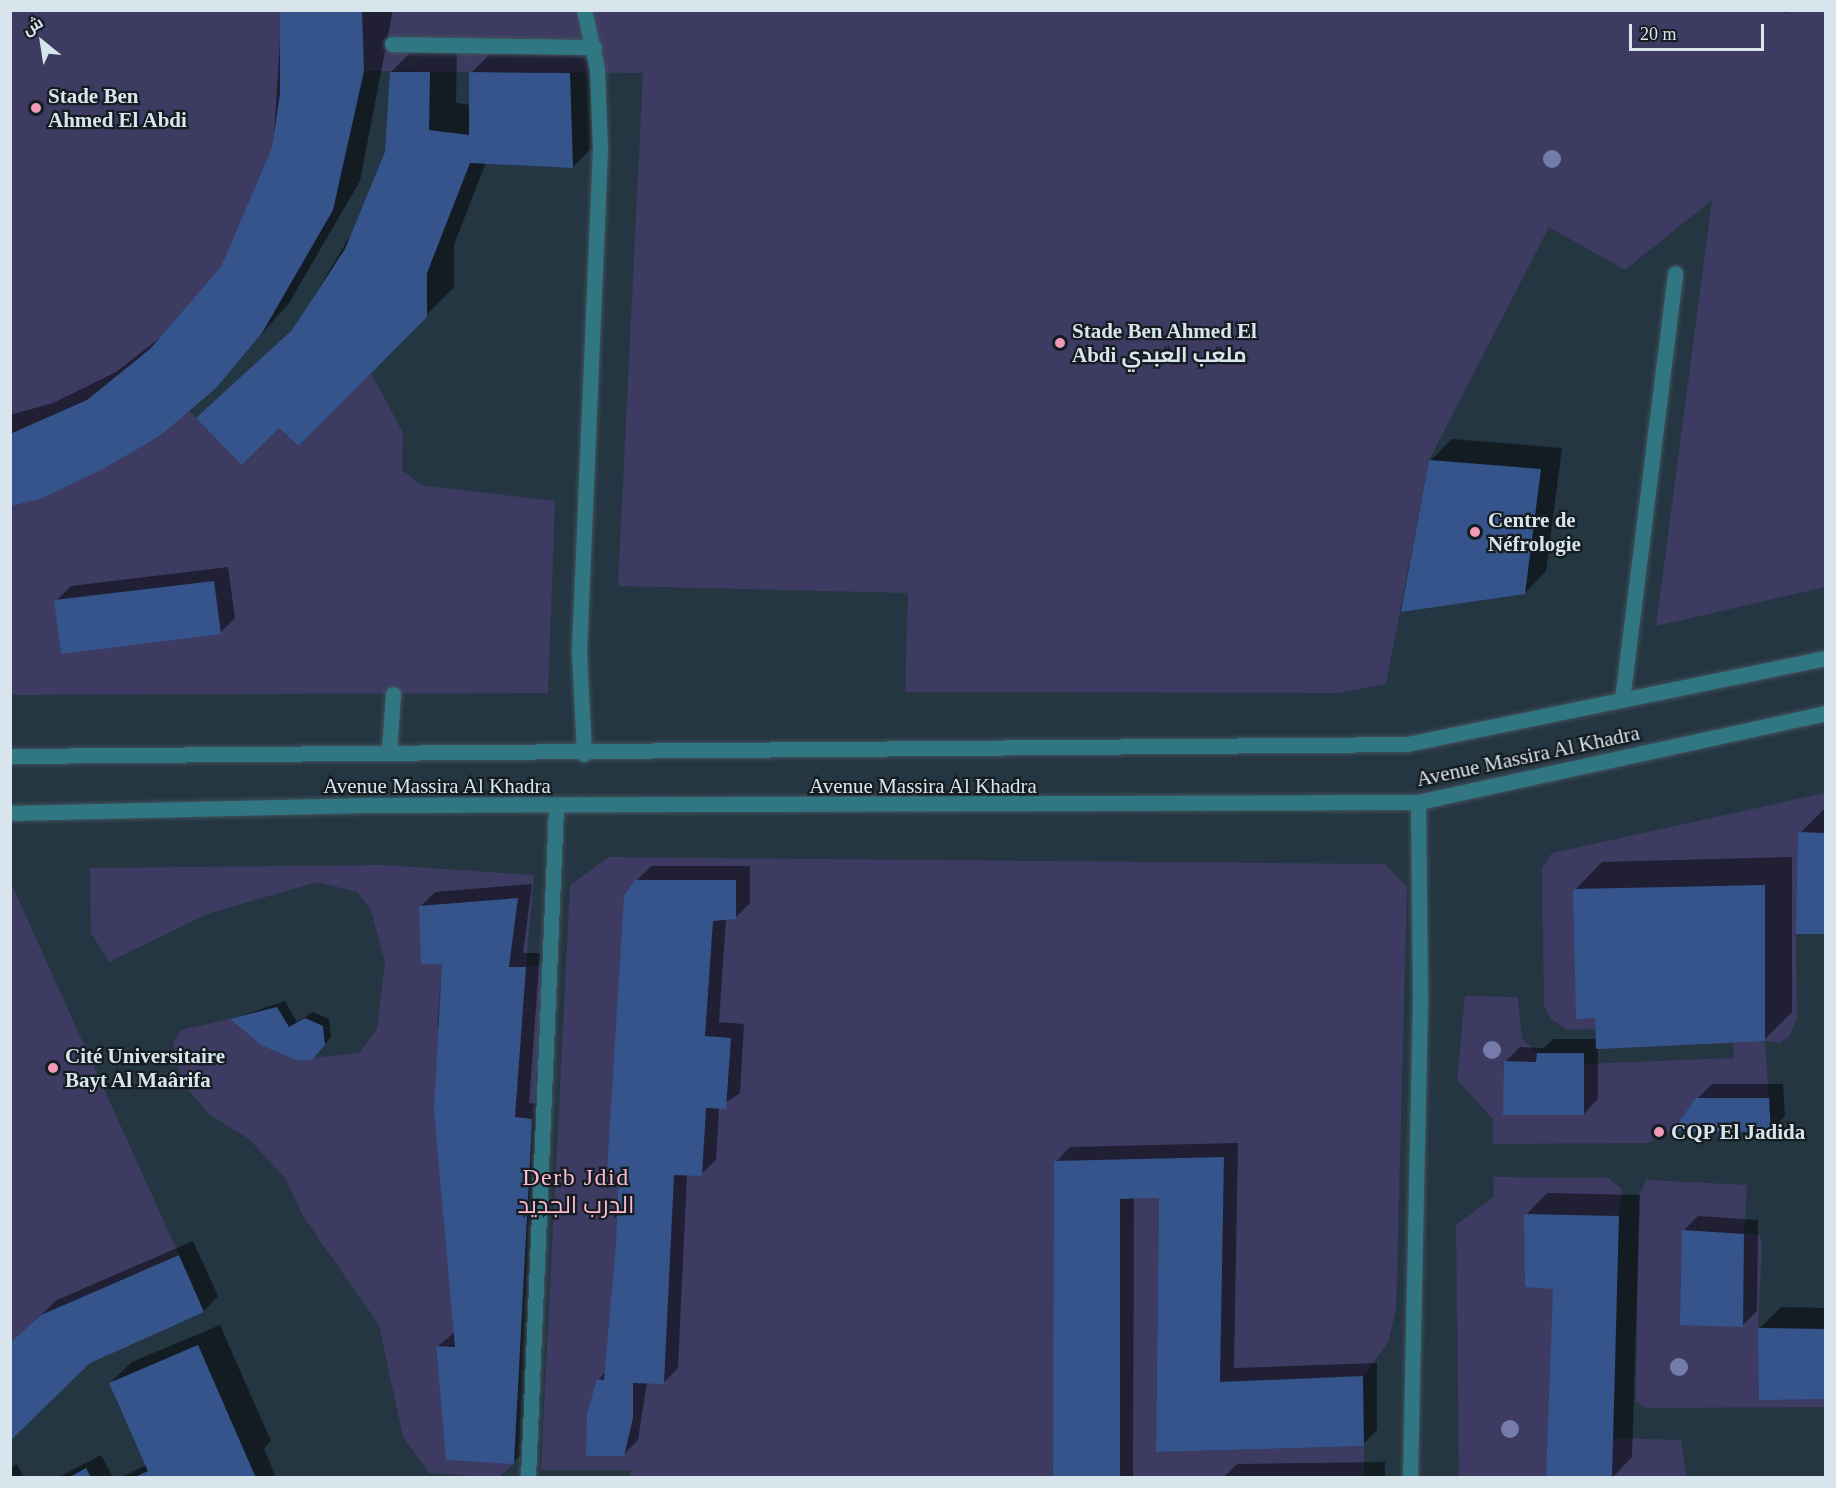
<!DOCTYPE html>
<meta charset="utf-8">
<style>
body{margin:0}
#map{position:relative;width:1836px;height:1488px;overflow:hidden;background:#243641;font-family:"Times New Roman",Cairo,serif}
div>[style]{position:absolute}
[style*='--x']{left:calc(var(--x)*1px);top:calc(var(--y)*1px);width:calc(var(--w)*1px);rotate:calc(var(--a)*1deg)}
.green>*{inset:0;background:#3d3b62}
.shadow>*{inset:0;background:#0007}
.building>*{inset:0;background:#34548b}
.roads{filter:drop-shadow(0 0 2px #41525c) drop-shadow(0 0 2px #41525c)}
.minor>*{height:15px;margin:-7.5px;padding:0 7.5px;transform-origin:7.5px;border-radius:7.5px;background:#317783}
.trees>*{width:18px;height:18px;margin:-9px;border-radius:50%;background:#757caa}
.dots>*{width:16px;height:16px;translate:-50% -50%;box-sizing:border-box;border:3px solid #141c22;border-radius:50%}
span{translate:-50% -50%;white-space:nowrap;text-align:center;line-height:1.15;-webkit-text-stroke:4.5px #141c22;paint-order:stroke}
.poi-label{font-size:21px;color:#d9e5ec;font-weight:700}
.left{translate:0 -50%;text-align:left}
.street-label{font-size:21px;color:#d9e5ec}
.quarter-label{font-size:24px;color:#fbb9ce;letter-spacing:1.5px}
.frame{position:absolute;inset:0;border:12px solid #d9e5ec;pointer-events:none}
.north{position:absolute;left:12px;top:12px;width:60px;height:60px;-webkit-text-stroke:4px #141c22;paint-order:stroke;rotate:330deg;font-size:16px;font-weight:700;line-height:24px;text-align:center;color:#d9e5ec}
.north::after{content:'';display:block;margin:auto;width:21px;height:27px;background:#d9e5ec;clip-path:polygon(50% 0,100% 100%,50% 72%,0 100%)}
.scale{position:absolute;left:1629px;top:24px;width:135px;height:27px;box-sizing:border-box;border:3px solid #d9e5ec;border-top:0;padding-left:8px;font-size:18px;line-height:21px;white-space:nowrap;color:#d9e5ec;-webkit-text-stroke:4px #141c22;paint-order:stroke}
</style>
<div id="map">
<div class="green">
<i style="clip-path:polygon(1767px 10px,1825px 11px,1825px 587px,1656px 626px,1712px 200px,1625px 270px,1549px 227px,1429px 460px,1386px 684px,1338px 693px,905px 692px,908px 593px,618px 586px,643px 73px,364px 71px,333px 210px,262px 333px,189px 411px,243px 465px,279px 428px,300px 446px,371px 373px,403px 433px,402px 470px,421px 485px,555px 501px,548px 693px,11px 695px,10px 11px)"></i>
<i style="clip-path:polygon(1825px 793px,1825px 934px,1796px 934px,1797px 1018px,1790px 1036px,1780px 1043px,1765px 1041px,1769px 1098px,1696px 1098px,1672px 1131px,1648px 1143px,1493px 1144px,1493px 1119px,1457px 1080px,1465px 996px,1518px 997px,1522px 1038px,1537px 1053px,1584px 1053px,1584px 1064px,1734px 1058px,1733px 1043px,1596px 1049px,1596px 1029px,1567px 1030px,1550px 1018px,1544px 1005px,1542px 868px,1552px 853px)"></i>
<i style="clip-path:polygon(609px 857px,1385px 864px,1407px 887px,1396px 1310px,1388px 1343px,1363px 1376px,1220px 1382px,1224px 1157px,1134px 1161px,1056px 1269px,1053px 1477px,628px 1478px,632px 1470px,541px 1470px,570px 885px)"></i>
<i style="clip-path:polygon(evenodd,384px 865px,534px 875px,526px 966px,543px 966px,519px 1349px,436px 1347px,442px 1410px,514px 1464px,498px 1478px,429px 1473px,403px 1437px,379px 1325px,303px 1216px,285px 1178px,249px 1139px,210px 1115px,183px 1084px,173px 1043px,181px 1030px,230px 1019px,261px 1045px,296px 1060px,359px 1053px,377px 1029px,385px 962px,371px 910px,357px 892px,317px 882px,207px 914px,109px 962px,91px 933px,90px 868px,384px 865px,442px 965px,526px 967px,517px 1035px,437px 1026px,442px 965px)"></i>
<i style="clip-path:polygon(10px 881px,179px 1255px,41px 1315px,11px 1343px)"></i>
<i style="clip-path:polygon(1493px 1177px,1608px 1178px,1622px 1189px,1619px 1216px,1561px 1215px,1546px 1477px,1459px 1477px,1456px 1225px,1494px 1197px)"></i>
<i style="clip-path:polygon(1646px 1180px,1747px 1185px,1744px 1233px,1760px 1235px,1762px 1244px,1758px 1328px,1825px 1329px,1825px 1407px,1645px 1408px,1636px 1401px,1639px 1197px)"></i>
<i style="clip-path:polygon(1159px 1198px,1156px 1452px,1364px 1446px,1364px 1477px,1120px 1478px,1120px 1199px)"></i>
<i style="clip-path:polygon(1613px 1438px,1681px 1440px,1686px 1477px,1612px 1478px)"></i>
</div>
<div class="shadow">
<i style="clip-path:polygon(282px 10px,393px 10px,360px 181px,289px 303px,215px 387px,10px 504px,10px 415px,53px 403px,116px 372px,167px 332px,222px 268px,273px 148px)"></i>
<i style="clip-path:polygon(1773px 10px,1791px 10px,1788px 13px)"></i>
<i style="clip-path:polygon(419px 44px,457px 45px,456px 103px,471px 105px,471px 73px,499px 45px,597px 46px,600px 139px,573px 167px,486px 162px,454px 245px,454px 287px,299px 444px,279px 426px,198px 418px,296px 326px,368px 206px,387px 152px,391px 72px)"></i>
<i style="clip-path:polygon(1452px 439px,1562px 448px,1546px 571px,1525px 593px,1430px 461px)"></i>
<i style="clip-path:polygon(228px 567px,235px 618px,220px 633px,56px 601px,71px 586px)"></i>
<i style="clip-path:polygon(1826px 807px,1826px 933px,1800px 833px)"></i>
<i style="clip-path:polygon(1792px 857px,1792px 1012px,1764px 1040px,1598px 1047px,1598px 1099px,1584px 1114px,1506px 1061px,1520px 1047px,1544px 1048px,1553px 1039px,1598px 1039px,1575px 890px,1602px 862px)"></i>
<i style="clip-path:polygon(651px 866px,750px 866px,750px 903px,735px 918px,726px 919px,719px 1022px,744px 1024px,740px 1093px,719px 1107px,716px 1160px,701px 1174px,687px 1174px,678px 1368px,663px 1383px,647px 1382px,638px 1440px,623px 1455px,598px 1380px,606px 1371px,618px 1243px,636px 881px)"></i>
<i style="clip-path:polygon(532px 884px,523px 953px,540px 953px,529px 1103px,546px 1105px,528px 1448px,513px 1462px,437px 1347px,455px 1332px,443px 963px,420px 907px,435px 892px)"></i>
<i style="clip-path:polygon(285px 1001px,297px 1022px,313px 1012px,329px 1019px,331px 1037px,319px 1051px,232px 1019px)"></i>
<i style="clip-path:polygon(1712px 1084px,1783px 1084px,1785px 1116px,1770px 1131px,1697px 1099px)"></i>
<i style="clip-path:polygon(1238px 1143px,1234px 1368px,1377px 1363px,1377px 1430px,1363px 1444px,1157px 1451px,1160px 1197px,1134px 1197px,1133px 1478px,1055px 1478px,1056px 1162px,1070px 1147px)"></i>
<i style="clip-path:polygon(1547px 1193px,1640px 1195px,1632px 1457px,1612px 1478px,1555px 1287px,1526px 1215px)"></i>
<i style="clip-path:polygon(1698px 1216px,1758px 1220px,1757px 1311px,1743px 1325px,1683px 1231px)"></i>
<i style="clip-path:polygon(193px 1241px,218px 1296px,204px 1311px,90px 1361px,10px 1344px,57px 1300px)"></i>
<i style="clip-path:polygon(1781px 1307px,1826px 1308px,1826px 1397px,1759px 1329px)"></i>
<i style="clip-path:polygon(220px 1325px,271px 1441px,264px 1448px,276px 1478px,119px 1478px,147px 1465px,110px 1383px,132px 1362px)"></i>
<i style="clip-path:polygon(101px 1455px,113px 1478px,57px 1478px)"></i>
<i style="clip-path:polygon(1385px 1462px,1385px 1478px,1223px 1478px,1237px 1464px)"></i>
<i style="clip-path:polygon(17px 1464px,24px 1478px,10px 1478px,10px 1468px)"></i>
</div>
<div class="building">
<i style="clip-path:polygon(280px 10px,362px 10px,364px 71px,333px 210px,262px 333px,216px 388px,161px 435px,103px 469px,40px 499px,10px 506px,10px 434px,87px 400px,150px 349px,221px 267px,272px 148px,280px 94px)"></i>
<i style="clip-path:polygon(390px 72px,430px 72px,429px 130px,469px 135px,469px 72px,570px 73px,573px 168px,470px 163px,427px 273px,427px 317px,299px 446px,279px 428px,242px 465px,196px 418px,292px 330px,345px 249px,385px 152px)"></i>
<i style="clip-path:polygon(1429px 460px,1541px 469px,1525px 594px,1401px 612px)"></i>
<i style="clip-path:polygon(214px 581px,221px 634px,61px 654px,54px 600px)"></i>
<i style="clip-path:polygon(1798px 832px,1826px 833px,1826px 934px,1796px 934px)"></i>
<i style="clip-path:polygon(635px 880px,736px 880px,736px 919px,713px 921px,705px 1036px,731px 1038px,726px 1109px,706px 1108px,702px 1176px,674px 1175px,664px 1384px,633px 1383px,633px 1418px,624px 1456px,586px 1456px,587px 1414px,597px 1379px,604px 1380px,616px 1243px,619px 1173px,607px 1171px,624px 896px)"></i>
<i style="clip-path:polygon(1765px 885px,1765px 1041px,1596px 1049px,1595px 1018px,1576px 1019px,1573px 889px)"></i>
<i style="clip-path:polygon(518px 898px,509px 967px,526px 967px,515px 1117px,532px 1119px,514px 1464px,446px 1460px,436px 1346px,455px 1347px,434px 1111px,442px 964px,421px 964px,419px 906px)"></i>
<i style="clip-path:polygon(277px 1007px,289px 1027px,305px 1018px,323px 1026px,325px 1045px,312px 1060px,296px 1060px,261px 1045px,230px 1019px)"></i>
<i style="clip-path:polygon(1537px 1053px,1584px 1053px,1584px 1115px,1503px 1115px,1504px 1061px,1536px 1062px)"></i>
<i style="clip-path:polygon(1696px 1098px,1769px 1098px,1771px 1132px,1672px 1131px)"></i>
<i style="clip-path:polygon(1224px 1157px,1220px 1382px,1363px 1376px,1364px 1446px,1156px 1452px,1159px 1198px,1120px 1199px,1120px 1478px,1053px 1478px,1054px 1161px)"></i>
<i style="clip-path:polygon(1524px 1214px,1619px 1216px,1612px 1478px,1546px 1478px,1553px 1289px,1525px 1287px)"></i>
<i style="clip-path:polygon(1682px 1230px,1744px 1234px,1743px 1327px,1680px 1325px)"></i>
<i style="clip-path:polygon(179px 1255px,204px 1312px,90px 1363px,10px 1441px,10px 1343px,41px 1315px)"></i>
<i style="clip-path:polygon(1758px 1328px,1826px 1329px,1826px 1399px,1759px 1400px)"></i>
<i style="clip-path:polygon(198px 1345px,256px 1478px,133px 1478px,148px 1471px,109px 1383px)"></i>
<i style="clip-path:polygon(86px 1468px,91px 1478px,68px 1478px)"></i>
</div>
<div class="roads">
<div class="minor">
<i style="--x:392;--y:44;--w:202;--a:0.9"></i>
<i style="--x:1622;--y:700;--w:430;--a:-82.9"></i>
<i style="--x:389;--y:750;--w:56;--a:-85.9"></i>
<i style="--x:584;--y:754;--w:104;--a:-92.8"></i>
<i style="--x:579;--y:650;--w:499;--a:-87.6"></i>
<i style="--x:600;--y:151;--w:82;--a:-92.1"></i>
<i style="--x:597;--y:69;--w:60;--a:-102.4"></i>
<i style="--x:10;--y:756;--w:1397;--a:-0.49"></i>
<i style="--x:1407;--y:744;--w:428;--a:-11.6"></i>
<i style="--x:10;--y:813;--w:346;--a:-1.3"></i>
<i style="--x:356;--y:805;--w:1062;--a:-0.16"></i>
<i style="--x:1418;--y:802;--w:418;--a:-12.3"></i>
<i style="--x:528;--y:1478;--w:672;--a:-87.61"></i>
<i style="--x:1410;--y:1478;--w:484;--a:-88.8"></i>
<i style="--x:1420;--y:994;--w:192;--a:-90.6"></i>
</div>
</div>
<div class="trees">
<i style="left:1552px;top:159px"></i>
<i style="left:1492px;top:1050px"></i>
<i style="left:1679px;top:1367px"></i>
<i style="left:1510px;top:1429px"></i>
</div>
<div class="dots">
<i style="left:36px;top:108px;background:#f09ab7"></i>
<i style="left:1060px;top:343px;background:#f09ab7"></i>
<i style="left:1475px;top:532px;background:#f09ab7"></i>
<i style="left:53px;top:1068px;background:#f09ab7"></i>
<i style="left:1659px;top:1132px;background:#f09ab7"></i>
</div>
<div class="poi-label">
<span class="left" style="left:48px;top:108px">Stade Ben<br>Ahmed El Abdi</span>
<span class="left" style="left:1072px;top:343px">Stade Ben Ahmed El<br>Abdi ملعب العبدي</span>
<span class="left" style="left:1488px;top:532px">Centre de<br>Néfrologie</span>
<span class="left" style="left:65px;top:1068px">Cité Universitaire<br>Bayt Al Maârifa</span>
<span class="left" style="left:1671px;top:1132px">CQP El Jadida</span>
</div>
<div class="street-label">
<span style="left:1528px;top:756px;rotate:-12deg">Avenue Massira Al Khadra</span>
<span style="left:437px;top:786px">Avenue Massira Al Khadra</span>
<span style="left:923px;top:786px">Avenue Massira Al Khadra</span>
</div>
<div class="quarter-label">
<span style="left:576px;top:1192px">Derb Jdid<br>الدرب الجديد</span>
</div>
<div class="frame"></div>
<div class="north">ش</div>
<div class="scale">20 m</div>
</div>
